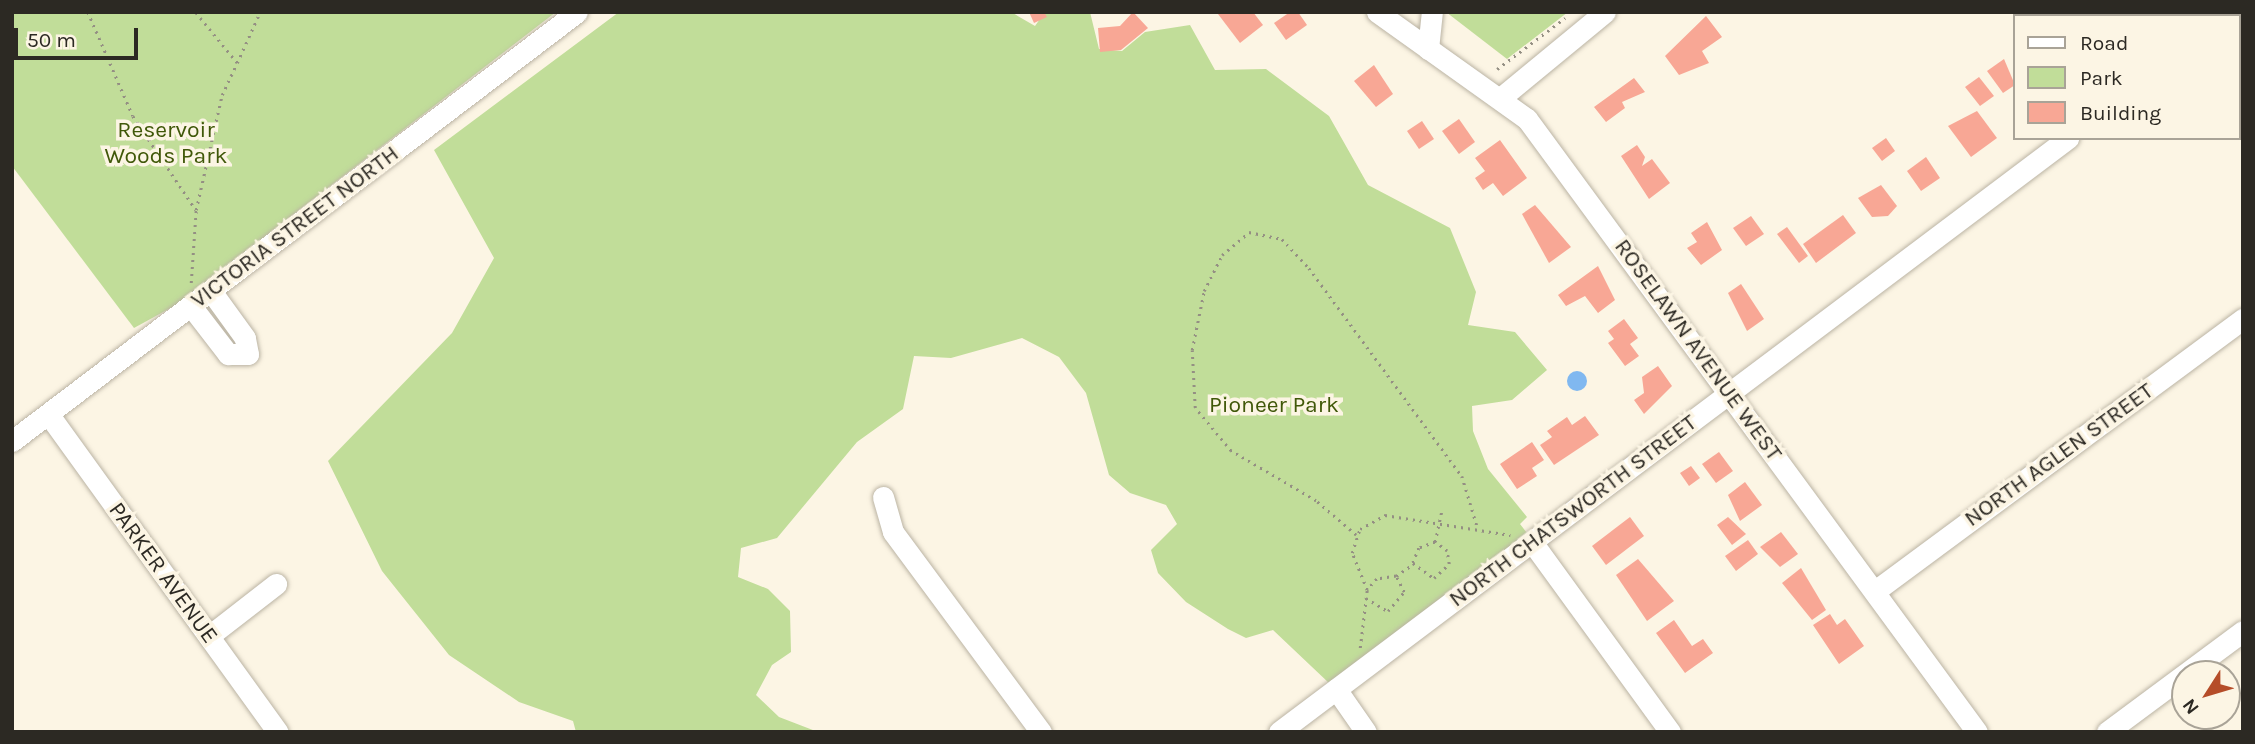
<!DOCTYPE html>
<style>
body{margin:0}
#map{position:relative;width:2255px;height:744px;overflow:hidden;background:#fcf5e4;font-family:Karla,sans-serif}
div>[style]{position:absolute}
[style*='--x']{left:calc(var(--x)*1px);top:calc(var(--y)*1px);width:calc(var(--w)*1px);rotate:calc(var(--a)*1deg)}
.green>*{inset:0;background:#c1dd99}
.water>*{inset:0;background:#80b8f0}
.round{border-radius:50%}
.building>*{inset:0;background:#f8a795}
.path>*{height:2.5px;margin-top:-1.25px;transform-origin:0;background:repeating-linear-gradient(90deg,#948f83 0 2px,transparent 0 7px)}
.roads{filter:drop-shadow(0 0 2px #bbb4a4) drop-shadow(0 0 2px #bbb4a4)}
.minor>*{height:21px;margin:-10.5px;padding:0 10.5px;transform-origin:10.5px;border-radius:10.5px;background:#fff}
span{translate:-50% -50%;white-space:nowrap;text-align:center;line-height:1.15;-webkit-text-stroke:7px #fcf5e4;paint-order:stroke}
.park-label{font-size:23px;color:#405809}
.street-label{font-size:23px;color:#2c2923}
.frame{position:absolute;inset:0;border:14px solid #2c2923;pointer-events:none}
.legend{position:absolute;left:2013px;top:14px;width:228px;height:126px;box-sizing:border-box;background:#fcf5e4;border:2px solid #a9a397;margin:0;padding:9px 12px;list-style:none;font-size:21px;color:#2c2923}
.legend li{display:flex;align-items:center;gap:14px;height:35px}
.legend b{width:35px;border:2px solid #a9a397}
.north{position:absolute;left:2171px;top:660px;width:70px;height:70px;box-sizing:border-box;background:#fcf5e4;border:2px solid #a9a397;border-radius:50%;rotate:233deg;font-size:19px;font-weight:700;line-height:28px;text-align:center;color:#2c2923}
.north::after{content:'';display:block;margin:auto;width:24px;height:32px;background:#b54d29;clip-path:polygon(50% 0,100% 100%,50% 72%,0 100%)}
.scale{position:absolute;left:14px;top:28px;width:124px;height:32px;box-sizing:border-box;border:4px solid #2c2923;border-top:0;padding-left:9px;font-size:21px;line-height:24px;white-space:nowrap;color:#2c2923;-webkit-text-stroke:5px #fcf5e4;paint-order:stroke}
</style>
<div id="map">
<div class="green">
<i style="clip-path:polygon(12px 12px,556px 12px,176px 305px,134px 328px,12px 166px)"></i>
<i style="clip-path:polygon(619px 12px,1011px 12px,1035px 26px,1045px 12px,1090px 12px,1099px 49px,1122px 51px,1145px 32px,1190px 25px,1215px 70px,1266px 69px,1329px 116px,1368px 185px,1450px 228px,1476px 292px,1468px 325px,1515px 332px,1547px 370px,1512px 400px,1472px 406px,1473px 431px,1488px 469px,1527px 517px,1520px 524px,1527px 533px,1330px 684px,1273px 630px,1246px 638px,1228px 629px,1186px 602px,1158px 573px,1151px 550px,1177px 524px,1166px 505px,1130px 493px,1109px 475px,1086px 393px,1059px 357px,1022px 338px,951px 358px,914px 356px,903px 409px,857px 442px,777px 538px,741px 548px,738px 577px,768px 589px,790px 611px,791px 652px,772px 665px,756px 695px,779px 717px,818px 732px,576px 732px,573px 721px,519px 702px,449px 655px,382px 571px,328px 461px,452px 333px,494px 258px,434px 150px)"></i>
<i style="clip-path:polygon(1446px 12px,1568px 12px,1507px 59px)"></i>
</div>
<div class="water">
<i class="round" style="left:1567px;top:371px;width:20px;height:20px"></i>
</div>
<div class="building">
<i style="clip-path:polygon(1029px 12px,1044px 12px,1047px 17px,1034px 23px)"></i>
<i style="clip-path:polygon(1133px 12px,1148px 28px,1121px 50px,1100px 52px,1098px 28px,1120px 26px)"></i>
<i style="clip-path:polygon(1253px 12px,1263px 25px,1240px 43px,1218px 14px)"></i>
<i style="clip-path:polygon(1290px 12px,1298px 12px,1307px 25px,1286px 40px,1274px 23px)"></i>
<i style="clip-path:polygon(2126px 12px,2153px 12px,2155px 16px,2129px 16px)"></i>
<i style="clip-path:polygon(1706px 16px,1722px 37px,1702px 51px,1709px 63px,1679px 75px,1665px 56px)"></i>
<i style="clip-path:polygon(2004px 59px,2015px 85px,2003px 93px,1987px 71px)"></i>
<i style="clip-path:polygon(1374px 65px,1393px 94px,1376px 107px,1354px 81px)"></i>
<i style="clip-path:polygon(1979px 77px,1994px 96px,1980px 106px,1965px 87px)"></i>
<i style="clip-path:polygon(1634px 78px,1645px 92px,1622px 102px,1625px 108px,1606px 122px,1594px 107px)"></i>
<i style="clip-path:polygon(1977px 111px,1997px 138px,1971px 157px,1948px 126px)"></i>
<i style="clip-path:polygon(1459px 119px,1475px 142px,1459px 154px,1442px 131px)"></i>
<i style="clip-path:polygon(1422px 121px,1434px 139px,1419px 149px,1407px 131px)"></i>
<i style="clip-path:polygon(1886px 138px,1895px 151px,1882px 161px,1872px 148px)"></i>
<i style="clip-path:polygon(1500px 140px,1527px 178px,1503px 196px,1493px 183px,1483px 190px,1475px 178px,1485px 171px,1475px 158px)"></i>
<i style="clip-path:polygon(1637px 145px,1645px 157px,1642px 166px,1652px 159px,1670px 183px,1649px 199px,1621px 156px)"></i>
<i style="clip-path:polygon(1926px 157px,1940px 178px,1921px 191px,1907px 171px)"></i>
<i style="clip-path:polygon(1881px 185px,1897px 206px,1888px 216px,1872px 217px,1858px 198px)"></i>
<i style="clip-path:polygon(1535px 205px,1571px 247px,1549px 263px,1522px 214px)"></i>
<i style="clip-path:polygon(1843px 215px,1856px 233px,1816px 263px,1803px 244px)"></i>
<i style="clip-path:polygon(1751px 216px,1764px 234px,1746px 246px,1733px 228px)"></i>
<i style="clip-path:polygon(1707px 222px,1722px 250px,1701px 265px,1687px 248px,1697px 242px,1691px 233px)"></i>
<i style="clip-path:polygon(1787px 227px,1808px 256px,1799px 263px,1777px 234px)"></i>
<i style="clip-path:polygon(1598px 266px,1615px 300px,1598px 313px,1585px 296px,1566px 306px,1558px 295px)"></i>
<i style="clip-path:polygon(1741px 284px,1764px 319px,1747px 331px,1728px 293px)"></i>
<i style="clip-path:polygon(1624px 319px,1638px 338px,1630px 344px,1639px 356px,1625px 366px,1608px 343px,1614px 339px,1608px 331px)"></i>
<i style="clip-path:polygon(1658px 366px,1672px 386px,1644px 414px,1634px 400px,1644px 393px,1642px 377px)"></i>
<i style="clip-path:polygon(1585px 416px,1599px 435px,1554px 465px,1540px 445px,1552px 437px,1547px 431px,1567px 417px,1572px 425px)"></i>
<i style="clip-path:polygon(1532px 442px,1544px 460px,1532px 468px,1537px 476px,1517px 489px,1500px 464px)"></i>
<i style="clip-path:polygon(1719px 452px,1733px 471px,1716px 483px,1702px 464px)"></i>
<i style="clip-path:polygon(1691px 466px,1700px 478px,1689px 486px,1680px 473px)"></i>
<i style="clip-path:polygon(1745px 482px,1762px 505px,1740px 521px,1728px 495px)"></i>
<i style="clip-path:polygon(1630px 517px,1644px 536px,1606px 565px,1592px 546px)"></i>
<i style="clip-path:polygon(1728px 517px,1746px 534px,1732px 545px,1717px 525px)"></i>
<i style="clip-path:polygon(1781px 532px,1798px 554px,1780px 567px,1760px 547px)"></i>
<i style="clip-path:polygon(1748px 540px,1758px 554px,1736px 571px,1725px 556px)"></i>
<i style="clip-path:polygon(1638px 559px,1674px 601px,1647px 621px,1616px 575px)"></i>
<i style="clip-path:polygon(1801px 568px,1826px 610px,1812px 620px,1782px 583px)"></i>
<i style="clip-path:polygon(1830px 614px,1837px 625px,1845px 619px,1864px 646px,1839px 664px,1813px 625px)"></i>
<i style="clip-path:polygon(1674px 620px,1692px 646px,1703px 639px,1713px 653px,1685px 673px,1656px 633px)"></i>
</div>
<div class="path">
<i style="--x:88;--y:12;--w:113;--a:66.6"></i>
<i style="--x:133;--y:116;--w:113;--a:56.2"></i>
<i style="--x:196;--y:210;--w:118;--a:-77.3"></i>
<i style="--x:222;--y:95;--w:35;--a:-65"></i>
<i style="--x:237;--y:63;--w:66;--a:-129.5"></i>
<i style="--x:237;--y:63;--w:56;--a:-65.7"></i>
<i style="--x:1497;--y:69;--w:85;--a:-36.9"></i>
<i style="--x:191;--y:283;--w:73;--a:-86.1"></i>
<i style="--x:1356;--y:535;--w:52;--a:-139.6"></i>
<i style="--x:1316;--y:501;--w:99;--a:-149.5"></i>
<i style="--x:1231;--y:451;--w:56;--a:-129.9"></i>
<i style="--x:1195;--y:408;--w:58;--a:-93"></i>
<i style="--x:1192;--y:350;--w:60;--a:-78.5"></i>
<i style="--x:1204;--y:291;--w:40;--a:-63.4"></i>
<i style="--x:1222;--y:255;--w:35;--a:-40"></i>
<i style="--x:1249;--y:232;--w:34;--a:12"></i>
<i style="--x:1282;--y:239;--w:40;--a:47"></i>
<i style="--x:1309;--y:268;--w:258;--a:53.7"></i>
<i style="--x:1462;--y:476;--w:55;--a:73.2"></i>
<i style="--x:1435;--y:542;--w:17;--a:159"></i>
<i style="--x:1419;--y:548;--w:16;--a:112"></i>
<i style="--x:1413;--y:563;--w:26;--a:36"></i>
<i style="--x:1434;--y:578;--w:21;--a:-43"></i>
<i style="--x:1449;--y:564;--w:13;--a:-99"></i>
<i style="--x:1447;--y:551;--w:15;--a:-143"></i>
<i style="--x:1435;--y:542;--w:34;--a:-78"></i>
<i style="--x:1396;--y:576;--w:21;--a:-35"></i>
<i style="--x:1366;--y:598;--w:26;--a:31"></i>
<i style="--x:1388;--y:611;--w:25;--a:-50"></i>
<i style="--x:1404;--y:592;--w:18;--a:-117"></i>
<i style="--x:1396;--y:576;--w:19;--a:171"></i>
<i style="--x:1377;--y:579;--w:15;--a:132"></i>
<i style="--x:1360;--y:648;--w:58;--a:-83.1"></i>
<i style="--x:1367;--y:590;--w:40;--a:-112"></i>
<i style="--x:1352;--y:553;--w:25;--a:-72"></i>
<i style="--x:1360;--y:529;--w:29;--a:-29"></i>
<i style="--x:1385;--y:515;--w:127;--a:9.1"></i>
</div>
<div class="roads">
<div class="minor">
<i style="--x:1377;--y:12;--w:184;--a:35.5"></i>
<i style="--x:1527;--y:119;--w:760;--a:53.72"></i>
<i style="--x:2232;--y:16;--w:6;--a:-39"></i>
<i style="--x:1428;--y:49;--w:37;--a:-84"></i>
<i style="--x:1503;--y:96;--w:132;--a:-39.5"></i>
<i style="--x:191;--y:306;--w:61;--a:52.4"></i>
<i style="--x:228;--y:354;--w:20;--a:0"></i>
<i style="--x:248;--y:354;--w:16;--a:-101"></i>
<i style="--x:245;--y:338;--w:58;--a:-125.9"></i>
<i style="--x:49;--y:415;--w:391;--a:54.2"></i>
<i style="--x:12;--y:441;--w:709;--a:-37.21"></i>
<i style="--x:883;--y:497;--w:36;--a:74"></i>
<i style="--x:893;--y:532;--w:249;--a:53.5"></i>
<i style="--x:1532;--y:542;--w:235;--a:54"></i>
<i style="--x:1875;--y:591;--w:458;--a:-36.5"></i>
<i style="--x:209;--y:636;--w:85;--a:-37.8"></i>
<i style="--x:1336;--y:689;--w:52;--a:55.1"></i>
<i style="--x:1279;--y:732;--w:988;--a:-36.97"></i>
<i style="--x:2107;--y:732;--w:169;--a:-36.6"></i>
</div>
</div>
<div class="park-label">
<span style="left:166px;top:143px">Reservoir<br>Woods Park</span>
<span style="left:1274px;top:405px">Pioneer Park</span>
</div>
<div class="street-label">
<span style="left:295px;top:227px;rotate:-37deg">VICTORIA STREET NORTH</span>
<span style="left:1698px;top:350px;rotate:54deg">ROSELAWN AVENUE WEST</span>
<span style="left:2059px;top:455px;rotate:-36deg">NORTH AGLEN STREET</span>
<span style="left:1573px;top:511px;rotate:-37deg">NORTH CHATSWORTH STREET</span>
<span style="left:163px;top:573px;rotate:54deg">PARKER AVENUE</span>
</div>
<div class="frame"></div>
<ul class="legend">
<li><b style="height:9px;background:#fff"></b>Road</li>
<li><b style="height:19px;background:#c1dd99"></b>Park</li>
<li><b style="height:19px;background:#f8a795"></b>Building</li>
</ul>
<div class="north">N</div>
<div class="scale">50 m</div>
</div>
